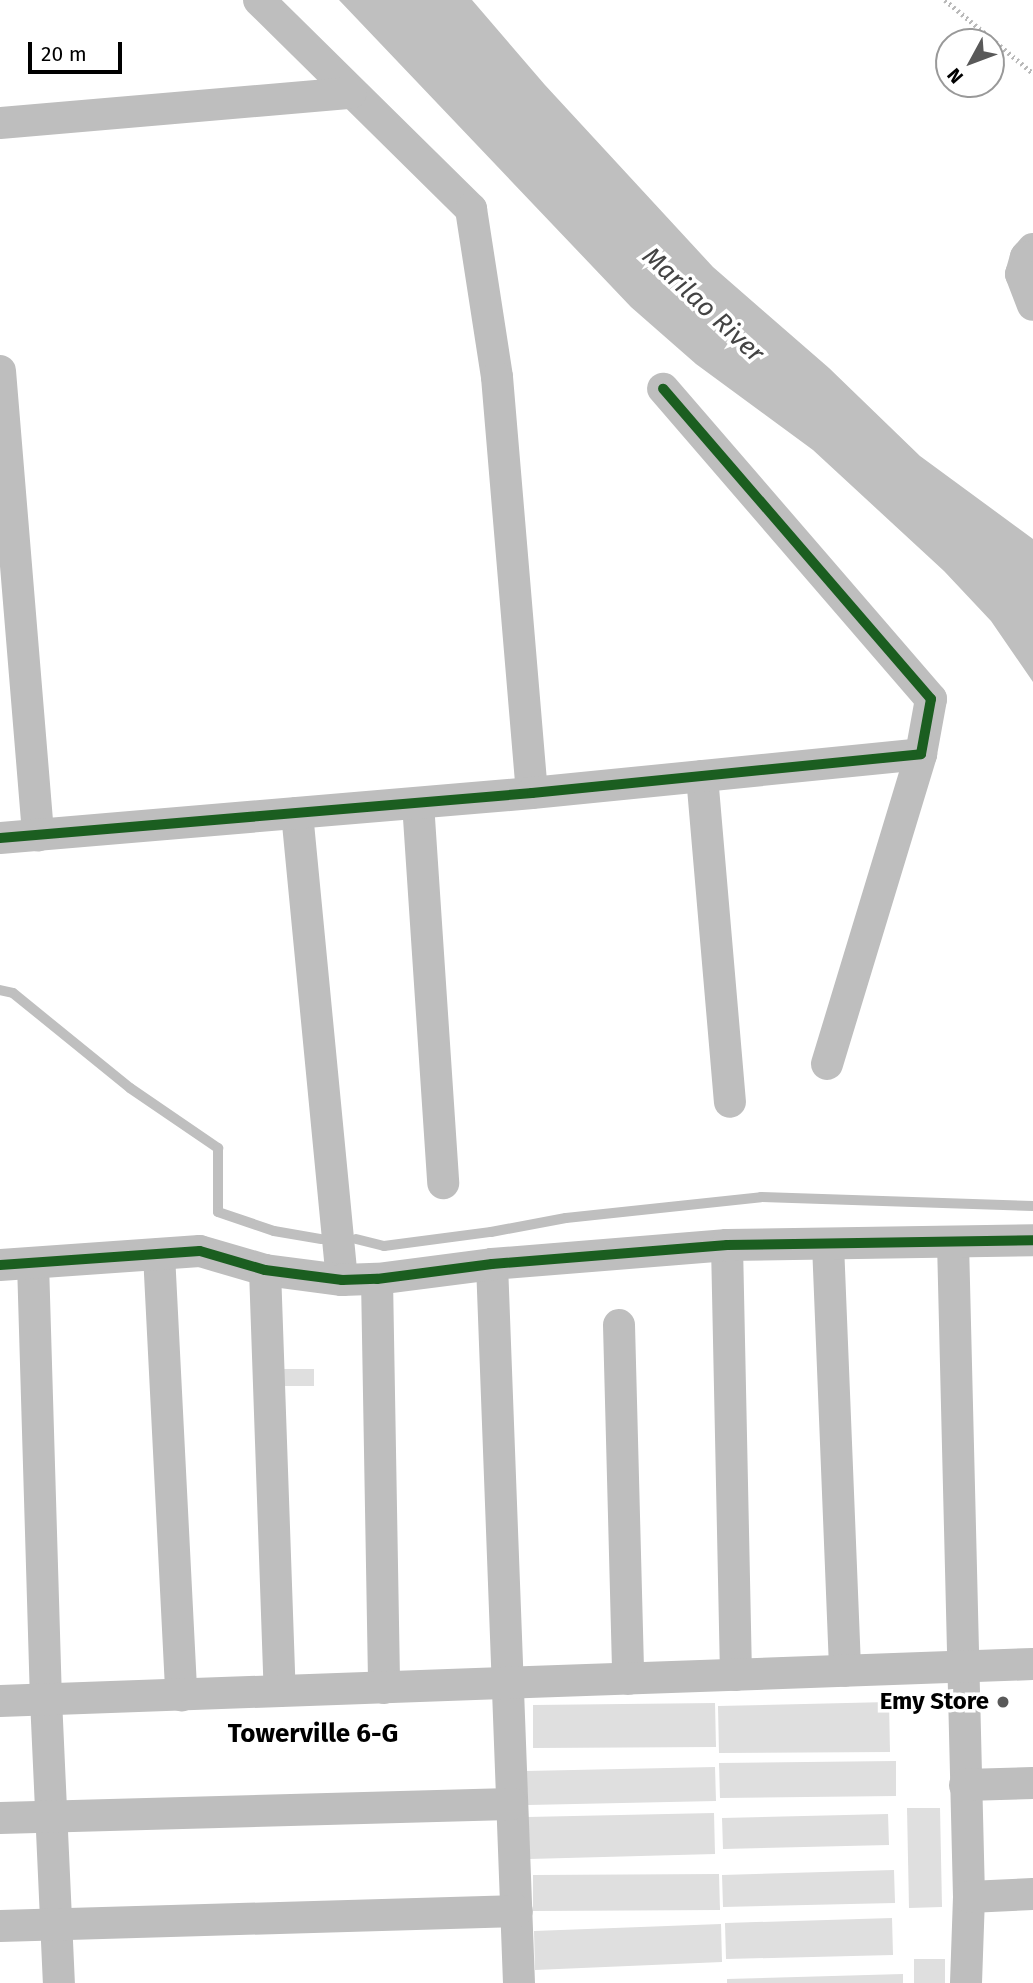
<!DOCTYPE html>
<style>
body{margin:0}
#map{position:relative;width:1033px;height:1983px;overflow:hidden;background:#fff;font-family:"Fira Sans",sans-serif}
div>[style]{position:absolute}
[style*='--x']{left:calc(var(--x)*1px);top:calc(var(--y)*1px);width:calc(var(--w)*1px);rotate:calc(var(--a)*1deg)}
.water>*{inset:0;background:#bfbfbf}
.stream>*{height:10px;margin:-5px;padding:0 5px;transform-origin:5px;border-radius:5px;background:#bfbfbf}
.building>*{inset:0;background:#dfdfdf}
.path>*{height:4.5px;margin-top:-2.25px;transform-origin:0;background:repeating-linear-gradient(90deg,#b9b9b9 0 2px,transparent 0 5.5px)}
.minor>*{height:32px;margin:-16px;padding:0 16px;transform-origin:16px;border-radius:16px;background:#bebebe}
.cycleway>*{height:10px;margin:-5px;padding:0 5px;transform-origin:5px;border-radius:5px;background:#1b5e20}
.dots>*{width:19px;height:19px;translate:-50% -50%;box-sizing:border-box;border:4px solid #fff;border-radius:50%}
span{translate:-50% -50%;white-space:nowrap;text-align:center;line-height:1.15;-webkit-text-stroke:7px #fff;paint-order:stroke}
.poi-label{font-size:24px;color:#000;font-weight:700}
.right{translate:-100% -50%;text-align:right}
.water-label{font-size:26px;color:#444;font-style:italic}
.neighbourhood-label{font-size:26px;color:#000;font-weight:700}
.north{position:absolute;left:935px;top:28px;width:70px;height:70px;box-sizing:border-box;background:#fff;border:2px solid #999;border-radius:50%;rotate:229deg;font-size:19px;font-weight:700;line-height:28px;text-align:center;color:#000}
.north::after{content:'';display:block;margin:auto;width:24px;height:32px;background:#595959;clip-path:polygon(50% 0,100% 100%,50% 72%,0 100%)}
.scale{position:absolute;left:28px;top:42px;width:94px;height:32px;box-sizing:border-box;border:4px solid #000;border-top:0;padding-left:9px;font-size:21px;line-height:24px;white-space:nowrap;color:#000;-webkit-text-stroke:5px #fff;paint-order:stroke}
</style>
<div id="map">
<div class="water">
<i style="clip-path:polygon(339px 0,472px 0,545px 85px,713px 267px,829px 368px,920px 456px,1033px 539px,1033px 682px,991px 621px,944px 571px,813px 450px,696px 364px,631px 307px)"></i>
</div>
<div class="stream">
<i style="--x:0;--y:990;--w:13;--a:13"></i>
<i style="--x:13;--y:993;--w:151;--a:39.1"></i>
<i style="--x:130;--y:1088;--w:107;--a:34.3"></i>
<i style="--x:218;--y:1148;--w:64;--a:90"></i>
<i style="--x:218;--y:1212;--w:59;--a:18.7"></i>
<i style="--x:274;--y:1231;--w:48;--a:9.7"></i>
<i style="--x:356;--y:1239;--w:29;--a:14"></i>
<i style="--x:384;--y:1246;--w:108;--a:-7.5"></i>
<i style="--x:491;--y:1232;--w:76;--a:-10.6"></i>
<i style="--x:566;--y:1218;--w:196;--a:-6.1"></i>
<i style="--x:761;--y:1197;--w:272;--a:1.9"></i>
</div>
<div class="building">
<i style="clip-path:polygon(280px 1369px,314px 1369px,314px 1386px,280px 1386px)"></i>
<i style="clip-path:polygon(889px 1702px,890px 1752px,719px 1753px,718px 1706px)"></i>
<i style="clip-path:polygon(715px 1703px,716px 1747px,533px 1748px,533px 1705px)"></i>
<i style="clip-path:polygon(896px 1761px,896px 1796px,720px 1798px,719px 1763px)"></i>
<i style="clip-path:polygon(715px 1767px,716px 1801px,528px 1805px,526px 1771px)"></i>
<i style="clip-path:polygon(907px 1808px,940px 1808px,942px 1907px,909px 1908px)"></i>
<i style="clip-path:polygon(714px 1813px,715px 1854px,529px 1859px,527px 1817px)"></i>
<i style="clip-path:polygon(888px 1814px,889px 1845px,723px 1849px,722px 1818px)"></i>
<i style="clip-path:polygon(894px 1870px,895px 1903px,723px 1907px,722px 1875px)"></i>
<i style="clip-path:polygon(719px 1874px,720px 1910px,533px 1911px,533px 1875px)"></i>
<i style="clip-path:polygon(892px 1918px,893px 1955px,726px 1959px,725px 1923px)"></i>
<i style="clip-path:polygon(721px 1924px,722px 1962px,535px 1970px,534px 1931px)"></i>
<i style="clip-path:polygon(914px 1959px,945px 1959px,945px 1983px,914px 1983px)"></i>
<i style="clip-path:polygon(903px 1974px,903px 1983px,727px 1983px,727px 1979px)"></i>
</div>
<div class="path">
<i style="--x:945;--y:0;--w:114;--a:39.7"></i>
</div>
<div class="minor">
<i style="--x:259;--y:0;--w:298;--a:44.6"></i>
<i style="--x:471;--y:209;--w:170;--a:81.2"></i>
<i style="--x:497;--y:377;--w:417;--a:85.2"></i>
<i style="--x:0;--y:123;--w:352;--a:-4.9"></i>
<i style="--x:1033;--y:249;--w:11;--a:131"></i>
<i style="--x:1026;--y:257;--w:18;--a:106"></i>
<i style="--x:1021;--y:274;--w:33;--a:69"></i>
<i style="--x:0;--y:371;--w:466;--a:85.3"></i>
<i style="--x:702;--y:776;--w:327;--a:85.1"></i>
<i style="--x:418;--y:803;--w:381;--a:86.2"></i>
<i style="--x:297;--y:813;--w:469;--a:84.5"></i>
<i style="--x:0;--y:838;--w:534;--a:-4.83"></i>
<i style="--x:532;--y:793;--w:391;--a:-5.7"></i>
<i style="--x:921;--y:754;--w:56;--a:-79.7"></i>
<i style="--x:931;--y:699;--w:410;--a:-130.8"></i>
<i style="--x:827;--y:1064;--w:324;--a:-73.1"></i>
<i style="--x:953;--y:1242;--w:655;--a:88.6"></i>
<i style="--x:969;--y:1897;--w:86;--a:92"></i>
<i style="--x:828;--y:1244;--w:427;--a:87.7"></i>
<i style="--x:727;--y:1245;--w:430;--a:88.8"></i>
<i style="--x:159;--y:1254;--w:442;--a:87.1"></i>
<i style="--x:33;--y:1263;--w:436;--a:88.3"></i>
<i style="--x:46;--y:1699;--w:284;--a:87.4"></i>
<i style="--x:492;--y:1264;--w:720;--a:87.85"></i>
<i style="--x:0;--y:1265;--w:200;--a:-4"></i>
<i style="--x:200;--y:1251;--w:68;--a:16.3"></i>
<i style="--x:265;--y:1270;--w:78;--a:7.4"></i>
<i style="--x:342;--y:1280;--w:35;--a:-2"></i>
<i style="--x:377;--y:1279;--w:116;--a:-7.4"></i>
<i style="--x:492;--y:1264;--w:236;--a:-4.6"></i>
<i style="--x:727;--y:1245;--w:306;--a:-0.9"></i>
<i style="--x:265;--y:1270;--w:421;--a:88"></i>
<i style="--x:377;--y:1279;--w:409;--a:89"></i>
<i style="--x:619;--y:1325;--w:354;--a:88.5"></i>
<i style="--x:0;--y:1701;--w:1034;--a:-2.05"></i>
<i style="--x:965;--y:1785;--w:68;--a:-1.7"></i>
<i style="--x:0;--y:1818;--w:512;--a:-1.57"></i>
<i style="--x:969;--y:1897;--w:64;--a:-2.7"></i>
<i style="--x:0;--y:1926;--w:517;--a:-1.66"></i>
</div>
<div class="cycleway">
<i style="--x:0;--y:838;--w:534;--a:-4.83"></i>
<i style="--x:532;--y:793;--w:391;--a:-5.7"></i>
<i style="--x:921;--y:754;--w:56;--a:-79.7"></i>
<i style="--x:931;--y:699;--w:410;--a:-130.8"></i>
<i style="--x:0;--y:1265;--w:200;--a:-4"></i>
<i style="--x:200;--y:1251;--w:68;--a:16.3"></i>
<i style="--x:265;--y:1270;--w:78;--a:7.4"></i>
<i style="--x:342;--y:1280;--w:35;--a:-2"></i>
<i style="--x:377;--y:1279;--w:116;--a:-7.4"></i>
<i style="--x:492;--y:1264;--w:236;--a:-4.6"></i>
<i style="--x:727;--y:1245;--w:306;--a:-0.9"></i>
</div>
<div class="dots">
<i style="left:1003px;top:1702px;background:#595959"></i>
</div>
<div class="poi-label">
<span class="right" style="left:989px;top:1702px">Emy Store</span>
</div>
<div class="water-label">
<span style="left:703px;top:305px;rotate:43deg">Marilao River</span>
</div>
<div class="neighbourhood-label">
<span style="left:313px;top:1734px">Towerville 6-G</span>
</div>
<div class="north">N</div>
<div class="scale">20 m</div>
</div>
